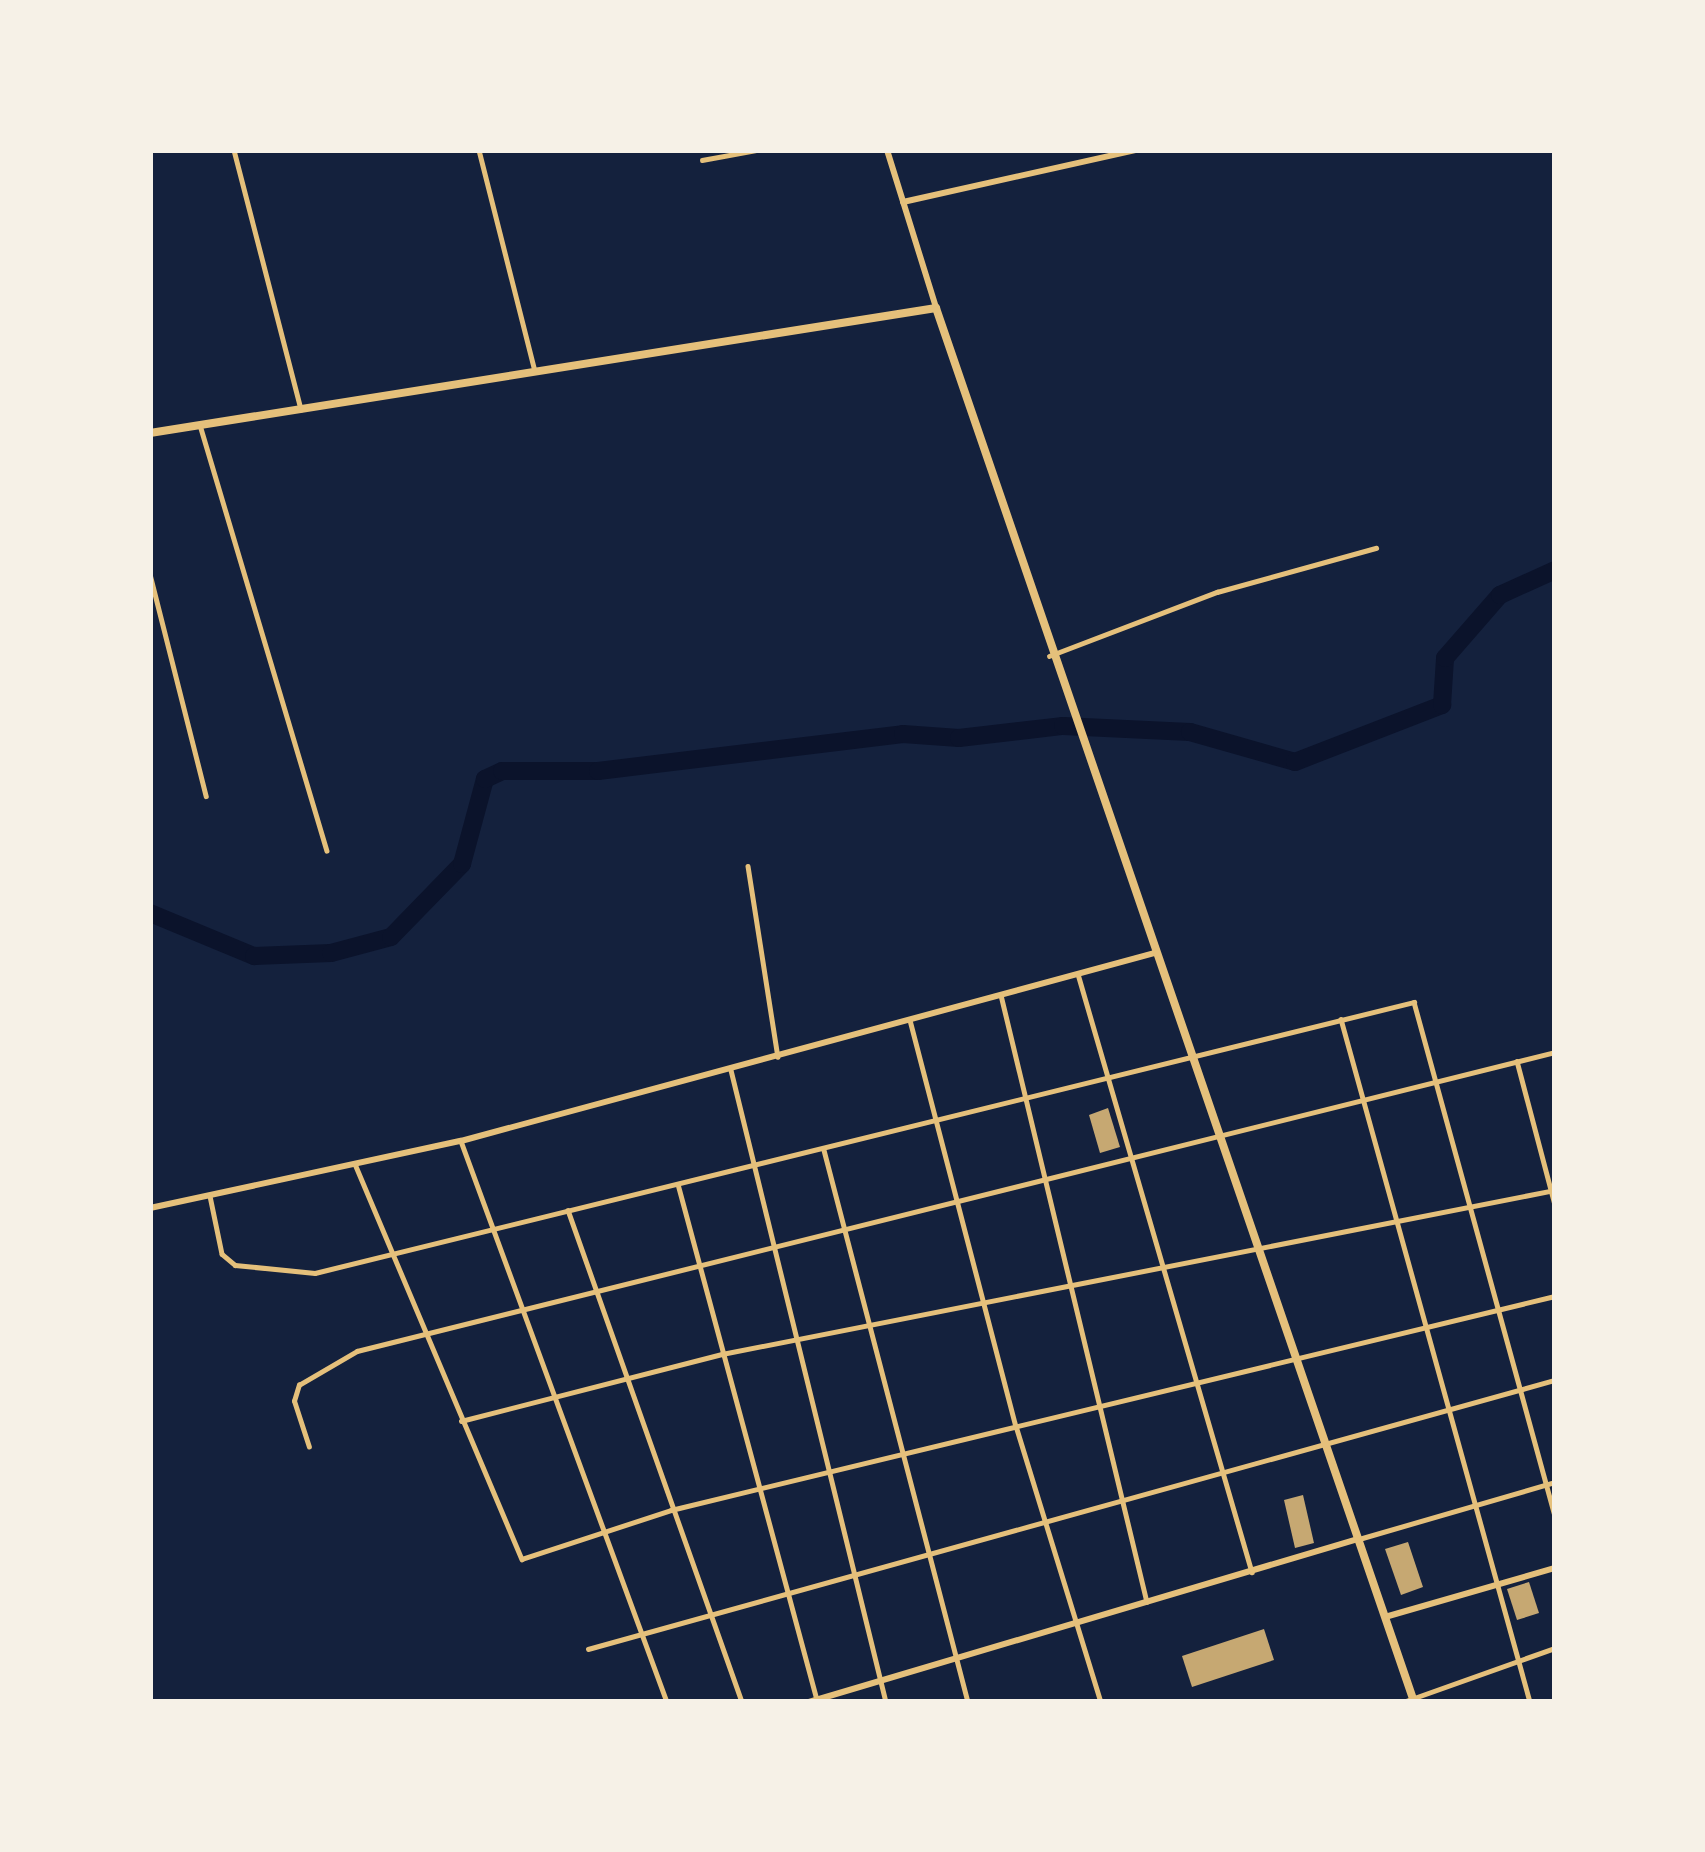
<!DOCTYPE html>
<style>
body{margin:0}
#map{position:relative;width:1705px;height:1852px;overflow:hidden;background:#14213d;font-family:"Roboto Condensed",sans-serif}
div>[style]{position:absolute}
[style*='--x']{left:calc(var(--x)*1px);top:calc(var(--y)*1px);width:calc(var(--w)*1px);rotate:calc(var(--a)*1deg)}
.river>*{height:18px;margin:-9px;padding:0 9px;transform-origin:9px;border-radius:9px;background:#0b132b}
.building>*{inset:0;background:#c6a872}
.minor>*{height:4.5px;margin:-2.25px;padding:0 2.25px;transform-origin:2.25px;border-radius:2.25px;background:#e5c07b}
.tertiary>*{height:6px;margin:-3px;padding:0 3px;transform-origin:3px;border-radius:3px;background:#e5c07b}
.secondary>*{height:6px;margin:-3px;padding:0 3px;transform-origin:3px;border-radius:3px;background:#e5c07b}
.primary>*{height:8px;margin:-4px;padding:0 4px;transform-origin:4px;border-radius:4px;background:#e5c07b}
span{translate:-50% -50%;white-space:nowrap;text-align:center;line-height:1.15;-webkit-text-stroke:12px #f6f1e7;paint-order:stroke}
.frame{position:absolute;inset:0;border:153px solid #f6f1e7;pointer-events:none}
</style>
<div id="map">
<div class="river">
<i style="--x:150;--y:913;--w:113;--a:22.5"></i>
<i style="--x:254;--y:956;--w:77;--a:-2.2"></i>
<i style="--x:331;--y:953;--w:62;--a:-14.9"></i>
<i style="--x:391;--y:937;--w:102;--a:-45.8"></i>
<i style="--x:462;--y:864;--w:88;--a:-74.9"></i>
<i style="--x:485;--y:779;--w:19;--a:-25"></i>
<i style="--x:502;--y:771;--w:96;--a:0"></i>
<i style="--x:598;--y:771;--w:307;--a:-6.9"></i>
<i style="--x:903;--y:734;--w:56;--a:4.1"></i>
<i style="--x:959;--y:738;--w:105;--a:-6.6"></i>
<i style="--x:1063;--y:726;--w:127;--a:2.7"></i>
<i style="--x:1190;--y:732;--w:109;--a:15.9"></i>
<i style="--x:1295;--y:762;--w:158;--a:-21.2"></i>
<i style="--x:1442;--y:705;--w:47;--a:-86.3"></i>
<i style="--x:1445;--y:658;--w:84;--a:-48.9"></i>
<i style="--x:1500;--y:595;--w:60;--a:-24.4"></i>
</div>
<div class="building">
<i style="clip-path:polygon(1108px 1108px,1120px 1147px,1100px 1153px,1089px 1115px)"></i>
<i style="clip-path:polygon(1303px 1495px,1314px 1543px,1295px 1548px,1284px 1500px)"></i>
<i style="clip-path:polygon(1408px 1542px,1423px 1587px,1401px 1595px,1385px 1549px)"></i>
<i style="clip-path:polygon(1529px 1582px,1539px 1613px,1517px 1620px,1507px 1589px)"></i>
<i style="clip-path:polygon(1264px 1629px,1274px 1660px,1192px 1687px,1182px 1656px)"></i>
</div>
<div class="minor">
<i style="--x:234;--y:150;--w:268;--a:75.5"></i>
<i style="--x:479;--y:150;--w:225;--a:75.8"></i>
<i style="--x:702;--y:160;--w:56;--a:-10.3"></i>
<i style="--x:200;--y:425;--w:444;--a:73.4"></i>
<i style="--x:150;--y:574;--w:229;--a:75.8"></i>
<i style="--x:1049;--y:656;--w:180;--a:-20.9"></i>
<i style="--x:1217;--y:592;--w:165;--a:-15.5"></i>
<i style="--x:748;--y:866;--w:193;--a:81.1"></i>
<i style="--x:1078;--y:974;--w:623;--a:73.78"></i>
<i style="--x:1001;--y:995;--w:624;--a:76.48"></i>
<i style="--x:1341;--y:1019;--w:709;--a:74.53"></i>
<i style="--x:910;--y:1020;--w:420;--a:75.4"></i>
<i style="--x:1016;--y:1426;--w:289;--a:72.9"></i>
<i style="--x:1517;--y:1061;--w:149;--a:75.2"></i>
<i style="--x:731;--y:1070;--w:651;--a:76.22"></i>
<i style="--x:461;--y:1141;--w:598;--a:69.84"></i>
<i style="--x:824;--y:1150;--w:570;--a:75.38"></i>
<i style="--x:355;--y:1164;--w:429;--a:67.1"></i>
<i style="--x:522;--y:1559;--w:157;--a:-18.2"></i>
<i style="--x:671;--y:1510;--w:910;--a:-13.61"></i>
<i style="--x:678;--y:1184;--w:534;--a:74.92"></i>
<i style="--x:210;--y:1196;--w:59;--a:78.3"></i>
<i style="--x:222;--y:1254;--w:17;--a:40"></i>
<i style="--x:235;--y:1265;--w:80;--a:5.7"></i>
<i style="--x:315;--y:1273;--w:1132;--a:-13.85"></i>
<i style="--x:1414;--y:1002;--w:533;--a:74.66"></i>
<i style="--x:568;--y:1210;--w:522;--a:70.52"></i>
<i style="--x:461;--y:1421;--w:269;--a:-14.4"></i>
<i style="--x:722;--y:1354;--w:849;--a:-11.14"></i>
<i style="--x:309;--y:1447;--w:48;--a:-108.1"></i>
<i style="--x:294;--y:1401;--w:17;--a:-73"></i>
<i style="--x:299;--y:1385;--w:67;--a:-30.4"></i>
<i style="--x:357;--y:1351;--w:1235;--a:-14.01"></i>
<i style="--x:1359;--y:1539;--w:204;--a:-16.2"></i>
<i style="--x:588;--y:1649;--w:1004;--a:-15.55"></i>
<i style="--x:1403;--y:1702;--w:161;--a:-19.6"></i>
</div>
<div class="tertiary">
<i style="--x:903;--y:202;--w:238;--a:-12.6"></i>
<i style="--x:150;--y:1208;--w:318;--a:-12.2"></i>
<i style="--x:461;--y:1141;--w:719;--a:-15.16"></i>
<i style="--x:1385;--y:1617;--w:177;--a:-16.1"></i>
<i style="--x:809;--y:1702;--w:573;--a:-16.54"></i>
</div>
<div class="secondary">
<i style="--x:887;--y:150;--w:164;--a:72.7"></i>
</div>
<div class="primary">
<i style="--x:150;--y:433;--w:796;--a:-9.04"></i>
<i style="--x:936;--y:308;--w:1474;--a:71.07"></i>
</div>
<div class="frame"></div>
</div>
